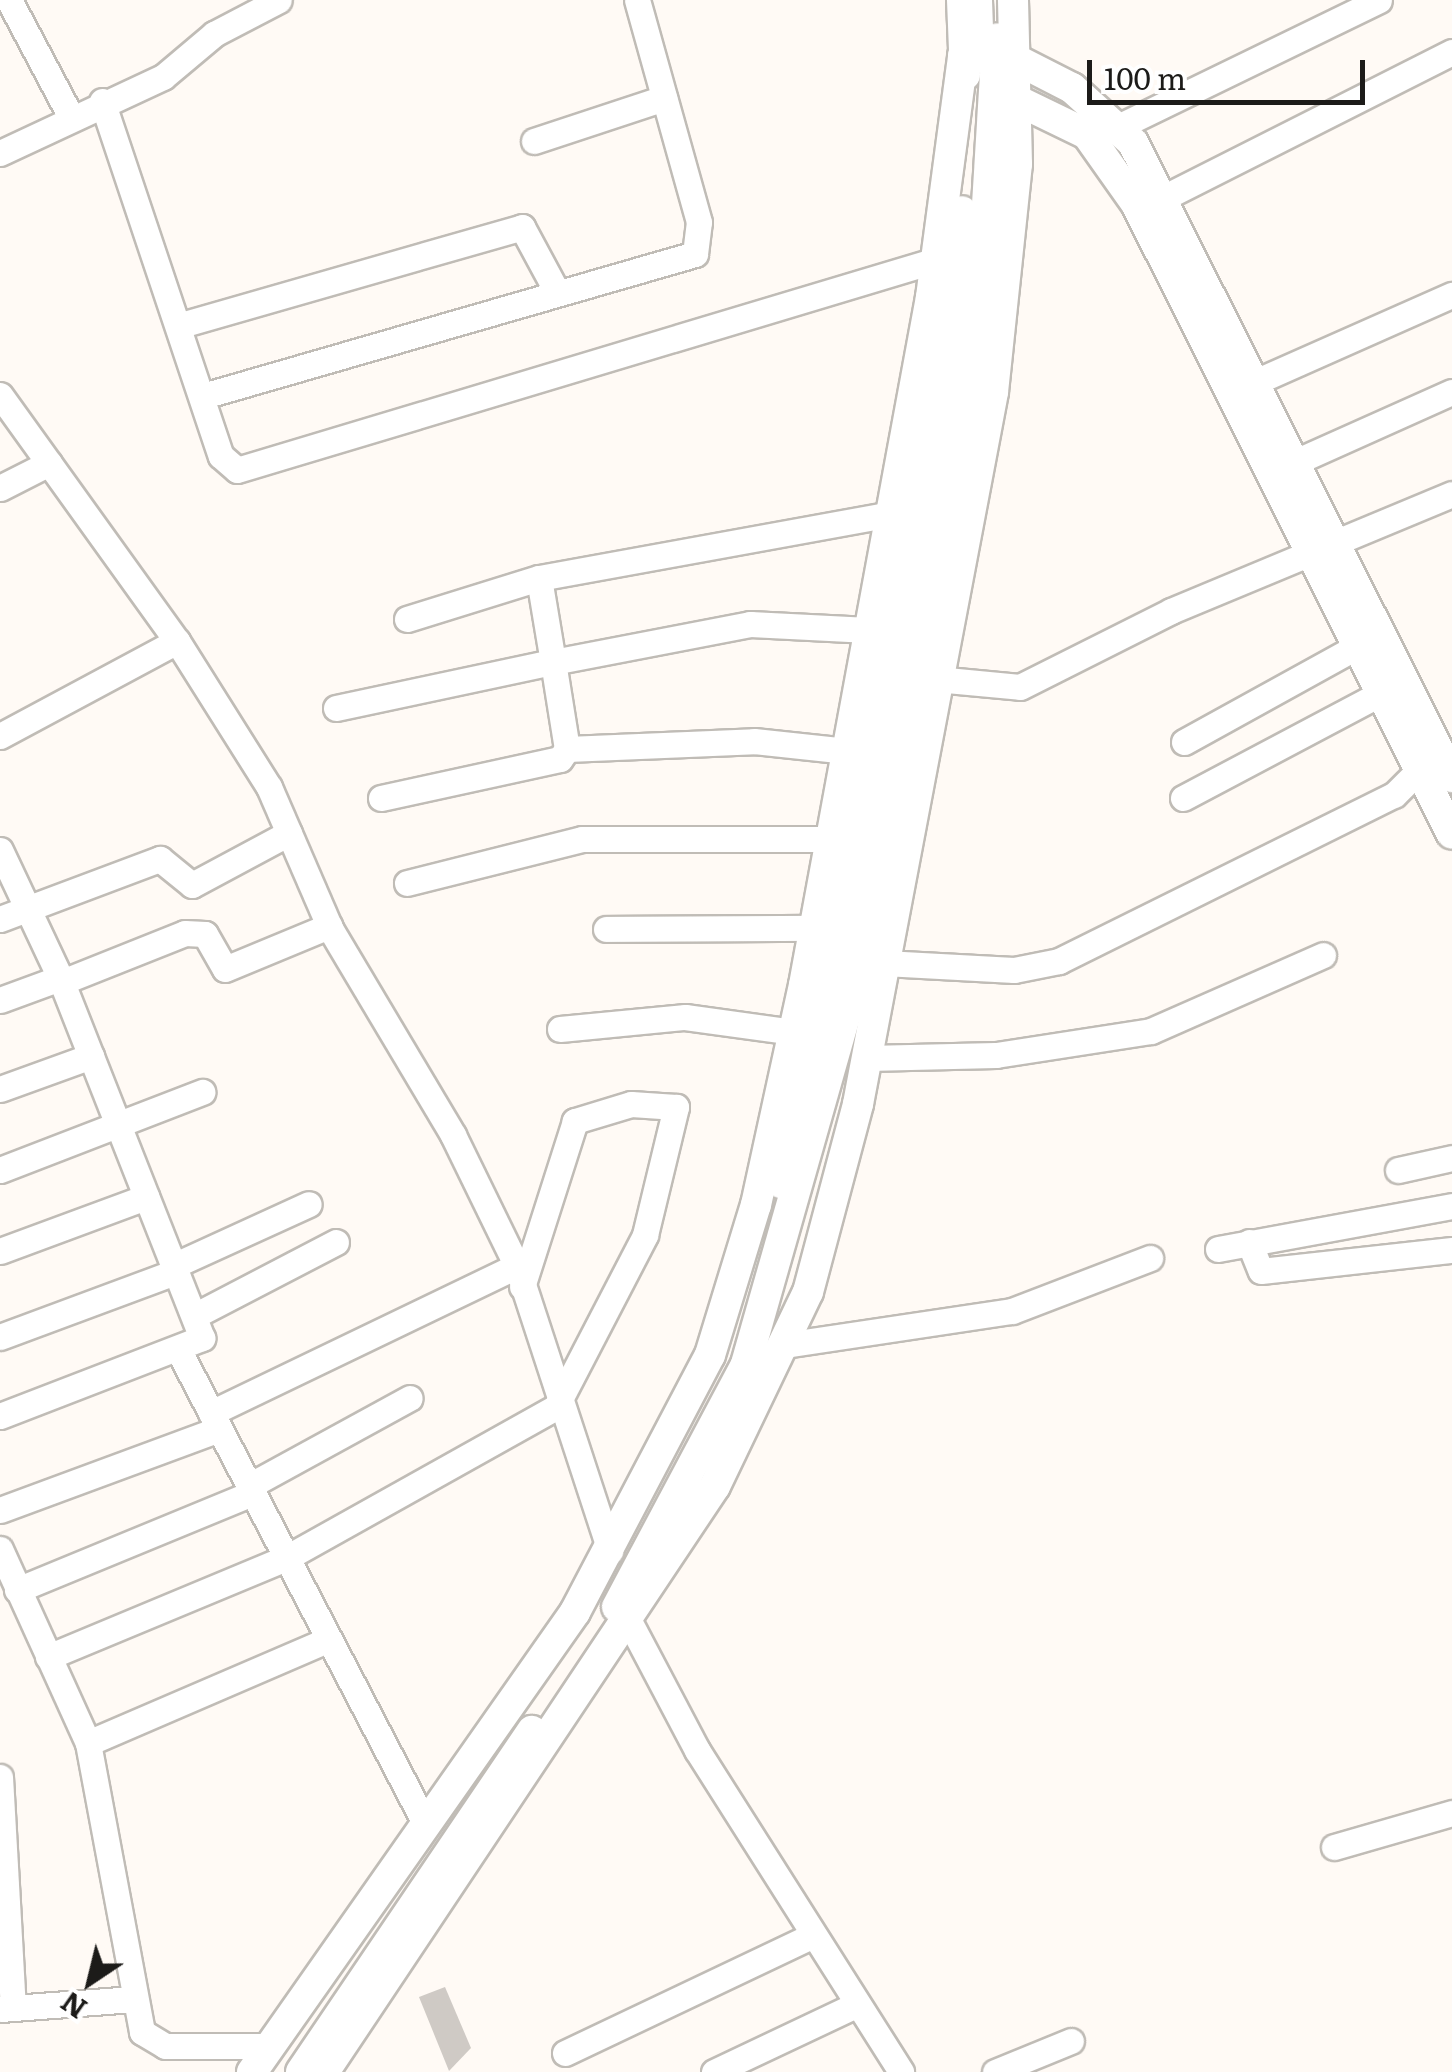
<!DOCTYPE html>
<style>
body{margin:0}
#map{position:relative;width:1452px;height:2072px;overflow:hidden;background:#fffaf5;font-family:Literata,serif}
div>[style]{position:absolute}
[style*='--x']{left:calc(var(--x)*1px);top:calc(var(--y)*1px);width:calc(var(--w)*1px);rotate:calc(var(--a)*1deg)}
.building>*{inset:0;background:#cfcac5}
.roads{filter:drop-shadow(2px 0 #c0bcb6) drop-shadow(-2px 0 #c0bcb6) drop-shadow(0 2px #c0bcb6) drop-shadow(0 -2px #c0bcb6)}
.minor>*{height:25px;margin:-12.5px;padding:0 12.5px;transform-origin:12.5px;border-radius:12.5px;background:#fff}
.major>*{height:30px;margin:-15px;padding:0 15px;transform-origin:15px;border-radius:15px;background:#fff}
span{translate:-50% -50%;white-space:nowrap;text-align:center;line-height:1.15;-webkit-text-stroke:10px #fff;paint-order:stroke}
.north{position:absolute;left:40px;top:1932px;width:100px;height:100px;-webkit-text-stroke:8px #fff;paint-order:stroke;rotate:215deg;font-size:28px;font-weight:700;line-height:40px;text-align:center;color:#1c1b19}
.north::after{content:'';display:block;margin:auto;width:35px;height:45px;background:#1c1b19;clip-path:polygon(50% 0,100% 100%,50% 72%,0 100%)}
.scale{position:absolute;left:1087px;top:60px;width:278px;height:45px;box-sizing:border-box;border:5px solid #1c1b19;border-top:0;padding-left:12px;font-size:30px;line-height:35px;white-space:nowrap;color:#1c1b19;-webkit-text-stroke:8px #fff;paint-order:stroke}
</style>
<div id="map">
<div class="building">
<i style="clip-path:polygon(445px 1987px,471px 2048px,449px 2071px,419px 1997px)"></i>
</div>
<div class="roads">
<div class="minor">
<i style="--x:9;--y:0;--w:132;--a:62.1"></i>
<i style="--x:979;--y:0;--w:57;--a:88"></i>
<i style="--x:102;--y:101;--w:374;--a:71.5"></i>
<i style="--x:221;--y:456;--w:21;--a:41"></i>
<i style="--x:237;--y:470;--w:730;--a:-16.72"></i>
<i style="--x:1118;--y:127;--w:290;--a:-25.9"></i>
<i style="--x:534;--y:141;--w:137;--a:-18.3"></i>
<i style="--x:0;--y:153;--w:180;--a:-25"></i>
<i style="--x:163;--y:77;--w:67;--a:-40.1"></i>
<i style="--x:214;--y:34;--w:73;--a:-27.6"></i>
<i style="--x:1161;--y:199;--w:326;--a:-26.8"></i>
<i style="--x:181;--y:325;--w:355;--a:-16"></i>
<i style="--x:522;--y:227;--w:74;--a:61.7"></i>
<i style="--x:1253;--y:383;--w:218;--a:-23.9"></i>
<i style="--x:0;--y:395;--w:303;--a:54.3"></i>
<i style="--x:177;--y:641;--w:173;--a:57.8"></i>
<i style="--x:269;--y:787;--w:156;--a:66.6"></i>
<i style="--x:331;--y:930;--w:239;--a:59.2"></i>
<i style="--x:453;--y:1135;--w:146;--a:64"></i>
<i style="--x:517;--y:1266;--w:300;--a:71.9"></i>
<i style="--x:203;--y:396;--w:512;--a:-16.1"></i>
<i style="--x:695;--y:254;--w:32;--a:-83"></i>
<i style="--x:699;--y:222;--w:230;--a:-105.6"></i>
<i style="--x:1293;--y:463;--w:174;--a:-24.1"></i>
<i style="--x:0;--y:488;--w:55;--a:-27"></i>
<i style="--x:407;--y:619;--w:138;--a:-17.3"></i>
<i style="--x:936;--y:679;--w:84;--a:5.4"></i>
<i style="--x:1020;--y:687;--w:169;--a:-26.7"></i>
<i style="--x:1171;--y:611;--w:304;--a:-22.6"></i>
<i style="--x:336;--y:708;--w:222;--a:-12"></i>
<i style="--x:553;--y:662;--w:85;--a:-99.5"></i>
<i style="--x:539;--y:578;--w:358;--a:-10.3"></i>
<i style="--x:0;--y:736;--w:201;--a:-28.2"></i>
<i style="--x:1184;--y:742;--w:201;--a:-28.9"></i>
<i style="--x:567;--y:749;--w:88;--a:-99.1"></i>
<i style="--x:553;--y:662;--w:201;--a:-10.9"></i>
<i style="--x:750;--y:624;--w:119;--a:2.9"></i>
<i style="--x:381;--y:798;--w:183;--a:-12.3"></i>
<i style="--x:560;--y:759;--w:12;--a:-55"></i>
<i style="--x:567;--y:749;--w:187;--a:-2.4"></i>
<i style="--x:754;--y:741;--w:94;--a:6.1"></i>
<i style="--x:1183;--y:798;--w:226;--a:-27.9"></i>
<i style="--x:0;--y:850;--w:146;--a:64.8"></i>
<i style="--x:62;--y:982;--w:132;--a:-21.7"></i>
<i style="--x:185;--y:933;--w:20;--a:3"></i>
<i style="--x:205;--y:934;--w:40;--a:60.3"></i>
<i style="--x:225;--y:969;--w:113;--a:-22.5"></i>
<i style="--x:407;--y:883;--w:180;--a:-14.1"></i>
<i style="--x:582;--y:839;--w:249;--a:0"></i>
<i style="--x:0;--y:919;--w:171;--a:-20.6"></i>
<i style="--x:160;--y:859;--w:41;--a:39.1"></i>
<i style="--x:192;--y:885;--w:110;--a:-28.2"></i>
<i style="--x:606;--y:929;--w:208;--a:-0.3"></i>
<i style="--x:884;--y:963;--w:130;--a:3.1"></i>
<i style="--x:1014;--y:970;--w:46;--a:-11.3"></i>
<i style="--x:1059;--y:961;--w:374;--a:-26.4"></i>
<i style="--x:1394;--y:795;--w:38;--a:-45"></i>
<i style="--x:0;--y:1000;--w:61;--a:-20.2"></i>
<i style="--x:560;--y:1029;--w:126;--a:-5.5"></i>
<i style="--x:685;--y:1017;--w:109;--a:7.9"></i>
<i style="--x:867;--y:1058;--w:129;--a:-1.3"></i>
<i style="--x:996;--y:1055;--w:157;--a:-8.8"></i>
<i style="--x:1151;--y:1031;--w:188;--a:-23.8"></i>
<i style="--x:0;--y:1089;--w:97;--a:-19.9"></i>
<i style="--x:0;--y:1170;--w:217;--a:-21.1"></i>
<i style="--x:1398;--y:1170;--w:55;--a:-12.5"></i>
<i style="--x:1249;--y:1242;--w:31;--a:68"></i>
<i style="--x:1261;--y:1271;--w:192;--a:-6.3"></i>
<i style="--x:1218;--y:1249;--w:238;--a:-10.4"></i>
<i style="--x:0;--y:1251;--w:156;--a:-20.3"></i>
<i style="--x:173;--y:1266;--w:149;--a:-24.5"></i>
<i style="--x:194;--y:1316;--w:160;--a:-27.5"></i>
<i style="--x:0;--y:1337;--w:187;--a:-20.4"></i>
<i style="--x:784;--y:1345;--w:231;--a:-8.5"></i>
<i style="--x:1012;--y:1311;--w:148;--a:-21"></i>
<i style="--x:180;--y:1353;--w:532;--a:62.47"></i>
<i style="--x:211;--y:1413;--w:339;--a:-25.7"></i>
<i style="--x:0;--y:1416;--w:217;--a:-21.1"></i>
<i style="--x:202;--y:1338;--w:383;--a:-111.5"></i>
<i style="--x:249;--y:1486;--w:183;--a:-28.7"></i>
<i style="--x:0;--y:1510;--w:233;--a:-20.3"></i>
<i style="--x:0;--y:1549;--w:213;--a:65.6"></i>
<i style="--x:88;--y:1743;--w:294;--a:79.4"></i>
<i style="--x:142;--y:2032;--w:27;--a:31"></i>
<i style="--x:165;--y:2046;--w:105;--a:0"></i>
<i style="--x:17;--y:1590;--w:254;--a:-22.4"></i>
<i style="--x:630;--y:1623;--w:144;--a:62.2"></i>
<i style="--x:697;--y:1750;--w:381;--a:57.6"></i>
<i style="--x:48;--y:1657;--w:258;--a:-22.6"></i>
<i style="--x:286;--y:1558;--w:309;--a:-29.2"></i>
<i style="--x:556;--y:1407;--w:194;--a:-62.6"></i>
<i style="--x:645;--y:1235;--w:132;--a:-76.4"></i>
<i style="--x:676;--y:1107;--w:45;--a:-176.2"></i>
<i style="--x:631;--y:1104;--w:59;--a:163.1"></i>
<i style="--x:575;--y:1121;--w:174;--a:107.7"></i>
<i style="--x:88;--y:1743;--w:262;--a:-23.3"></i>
<i style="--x:0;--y:1777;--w:231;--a:86.8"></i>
<i style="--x:1334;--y:1847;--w:123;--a:-16.1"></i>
<i style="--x:0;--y:2009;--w:133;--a:-4.3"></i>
<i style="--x:565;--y:2053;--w:275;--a:-25.4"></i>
<i style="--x:714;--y:2072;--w:157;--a:-25.3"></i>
<i style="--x:995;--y:2072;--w:82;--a:-22.2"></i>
</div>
<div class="major">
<i style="--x:962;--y:0;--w:75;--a:87.7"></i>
<i style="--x:1002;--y:93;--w:94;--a:25.8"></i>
<i style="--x:1087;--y:134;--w:87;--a:54.8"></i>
<i style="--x:1137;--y:205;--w:703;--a:63.4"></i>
<i style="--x:781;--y:1183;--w:202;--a:-76"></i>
<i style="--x:830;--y:987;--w:699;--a:-79.78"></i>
<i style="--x:954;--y:299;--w:88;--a:-84.8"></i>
<i style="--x:617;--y:1607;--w:275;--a:-62"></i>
<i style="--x:746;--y:1364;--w:390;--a:-74.1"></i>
<i style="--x:853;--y:989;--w:698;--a:-79.43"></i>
<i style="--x:981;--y:303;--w:265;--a:-86.5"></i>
<i style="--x:252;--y:2072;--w:562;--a:-54.92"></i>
<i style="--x:575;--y:1612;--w:290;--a:-62.3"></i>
<i style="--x:710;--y:1355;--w:157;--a:-73"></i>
<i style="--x:756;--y:1205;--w:225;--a:-77.7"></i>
<i style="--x:804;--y:985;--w:700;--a:-79.54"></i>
<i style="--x:931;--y:297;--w:243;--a:-82.4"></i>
<i style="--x:963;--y:56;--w:56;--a:5.1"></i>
<i style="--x:1019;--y:61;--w:59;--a:27"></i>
<i style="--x:1072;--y:88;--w:82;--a:42"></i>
<i style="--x:1133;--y:143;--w:710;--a:63.29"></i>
<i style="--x:301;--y:2072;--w:412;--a:-55.9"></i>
<i style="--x:324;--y:2072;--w:704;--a:-56.29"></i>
<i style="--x:715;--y:1486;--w:215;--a:-64.4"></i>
<i style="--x:808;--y:1292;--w:195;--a:-75.1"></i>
<i style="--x:858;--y:1104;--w:725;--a:-79.26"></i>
<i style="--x:993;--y:392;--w:229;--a:-84"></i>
<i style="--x:1017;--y:164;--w:164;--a:-91.4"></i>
</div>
</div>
<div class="north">N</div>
<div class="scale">100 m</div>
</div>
